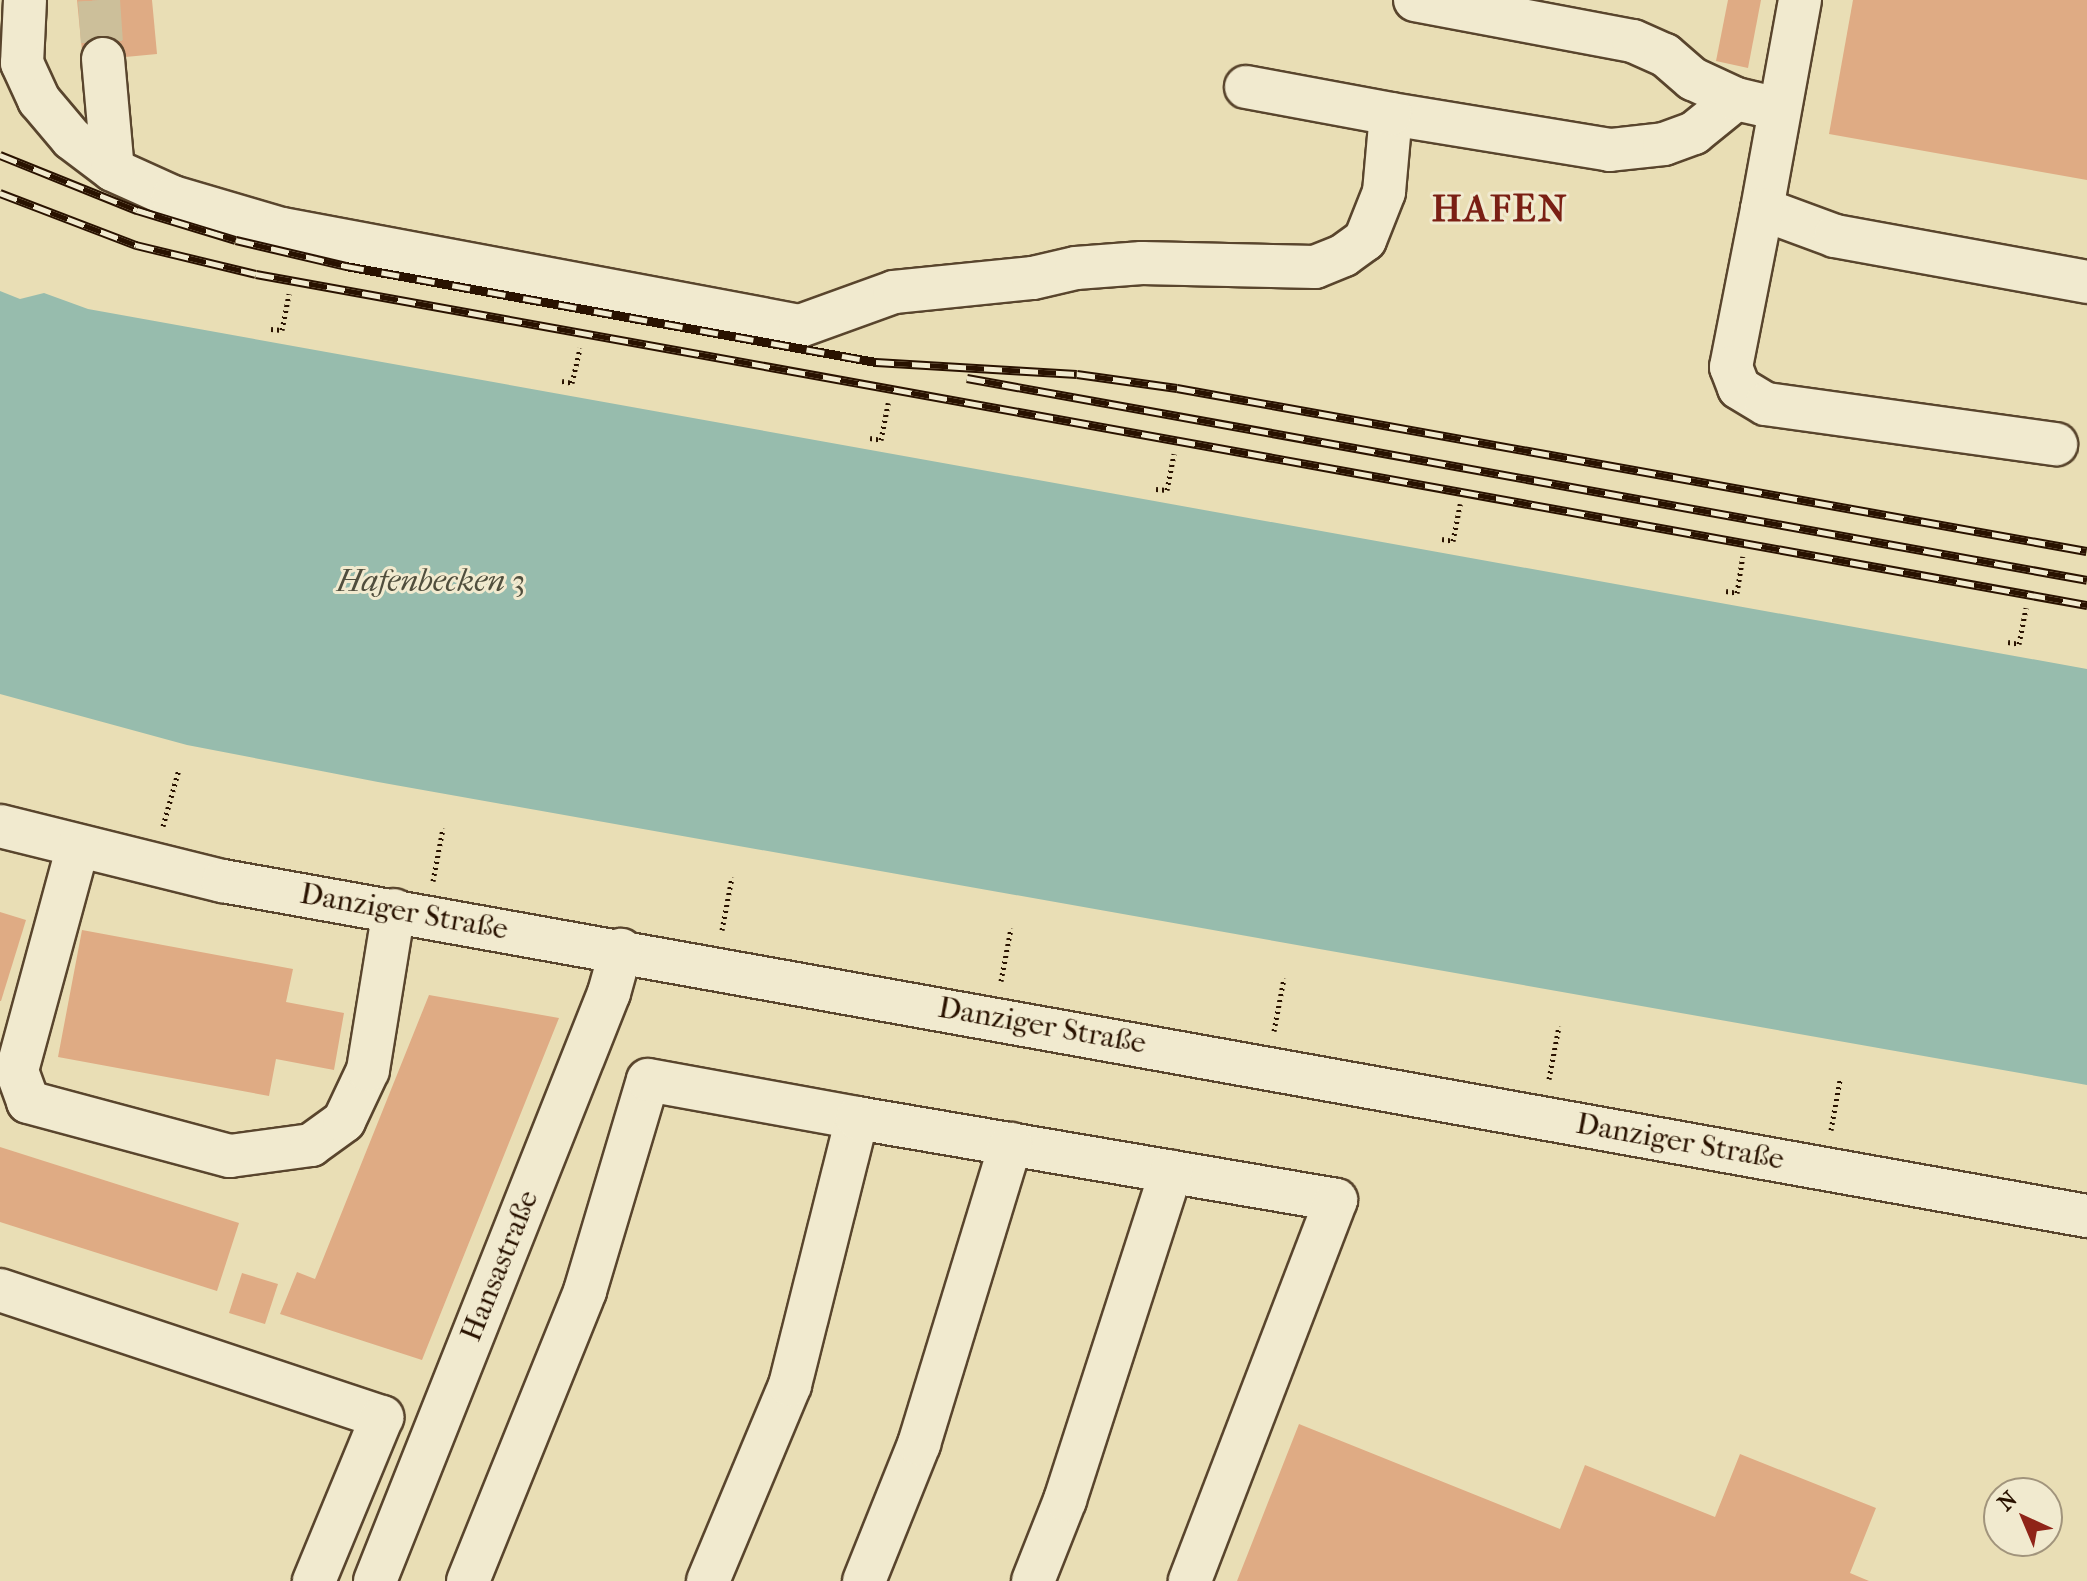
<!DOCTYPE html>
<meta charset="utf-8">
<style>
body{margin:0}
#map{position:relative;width:2087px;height:1581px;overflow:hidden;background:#e9deb5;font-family:"IM FELL French Canon",serif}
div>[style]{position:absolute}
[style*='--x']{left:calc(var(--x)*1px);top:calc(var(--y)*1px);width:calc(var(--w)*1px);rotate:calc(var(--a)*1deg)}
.water>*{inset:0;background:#97bcad}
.building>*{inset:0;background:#dfab84}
.minor-tunnel>*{height:42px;margin-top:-21px;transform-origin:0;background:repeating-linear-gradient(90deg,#ccbf9a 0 42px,transparent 0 63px)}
.path>*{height:5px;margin-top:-2.5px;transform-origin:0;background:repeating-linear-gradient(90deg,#291200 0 2px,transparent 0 6px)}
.roads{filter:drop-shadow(2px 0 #59452d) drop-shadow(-2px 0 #59452d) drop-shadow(0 2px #59452d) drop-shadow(0 -2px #59452d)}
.minor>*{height:42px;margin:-21px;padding:0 21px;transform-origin:21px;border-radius:21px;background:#f1eacf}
.rail>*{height:9px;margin-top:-4.5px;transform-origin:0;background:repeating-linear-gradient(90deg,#f1eacf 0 18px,#291200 0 36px);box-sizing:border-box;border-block:2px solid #291200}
span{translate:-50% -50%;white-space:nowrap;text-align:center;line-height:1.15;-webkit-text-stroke:6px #f1eacf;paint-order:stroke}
.street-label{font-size:30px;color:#291200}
.water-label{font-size:32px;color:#504e3d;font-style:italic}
.district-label{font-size:38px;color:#7a1f14;font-weight:700;letter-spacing:2px}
.north{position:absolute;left:1983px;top:1477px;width:80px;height:80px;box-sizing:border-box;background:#f1eacf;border:2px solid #a1947c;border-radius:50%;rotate:316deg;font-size:22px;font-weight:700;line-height:32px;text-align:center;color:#291200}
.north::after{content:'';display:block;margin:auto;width:28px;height:36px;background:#8f2418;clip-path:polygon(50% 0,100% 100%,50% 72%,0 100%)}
</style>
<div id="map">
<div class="water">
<i style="clip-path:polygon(0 291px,20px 299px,44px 293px,88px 309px,2087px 669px,2087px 1085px,378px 782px,187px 745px,0 694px)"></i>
</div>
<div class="building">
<i style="clip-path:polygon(77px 0,152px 0,157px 54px,83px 61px)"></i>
<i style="clip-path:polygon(1728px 0,1761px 0,1748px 68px,1716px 61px)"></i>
<i style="clip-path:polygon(1853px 0,2087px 0,2087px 180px,1829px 134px)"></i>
<i style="clip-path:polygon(0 912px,26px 920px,1px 1001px,0 1001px)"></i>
<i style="clip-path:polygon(82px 930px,293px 969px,286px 1002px,344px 1013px,334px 1070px,276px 1059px,269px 1096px,58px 1057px)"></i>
<i style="clip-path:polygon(429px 995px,559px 1018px,422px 1360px,280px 1314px,297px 1272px,315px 1279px)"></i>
<i style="clip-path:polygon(0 1147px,239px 1223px,217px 1291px,0 1222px)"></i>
<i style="clip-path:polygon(242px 1273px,278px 1284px,265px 1324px,229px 1313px)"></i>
<i style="clip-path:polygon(1299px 1424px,1560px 1529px,1585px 1465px,1715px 1517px,1740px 1454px,1876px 1508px,1850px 1573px,1869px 1581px,1237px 1581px)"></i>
</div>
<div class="minor-tunnel">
<i style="--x:99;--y:0;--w:59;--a:86.1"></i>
</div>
<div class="path">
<i style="--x:271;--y:329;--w:11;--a:5"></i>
<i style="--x:282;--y:330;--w:37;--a:-79"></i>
<i style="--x:562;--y:381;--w:10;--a:11"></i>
<i style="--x:572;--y:383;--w:36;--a:-77"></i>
<i style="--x:870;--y:438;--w:11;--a:10"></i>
<i style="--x:881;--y:440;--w:38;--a:-79"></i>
<i style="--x:1156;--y:489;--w:11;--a:5"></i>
<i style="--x:1167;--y:490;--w:37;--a:-79"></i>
<i style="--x:1442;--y:539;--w:11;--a:10"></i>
<i style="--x:1453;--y:541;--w:38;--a:-79"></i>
<i style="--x:1726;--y:591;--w:11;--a:10"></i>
<i style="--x:1737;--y:593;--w:37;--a:-81"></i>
<i style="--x:2008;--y:642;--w:11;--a:10"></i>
<i style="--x:2019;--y:644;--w:37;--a:-79"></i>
<i style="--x:163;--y:826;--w:59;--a:-74.3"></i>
<i style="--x:433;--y:881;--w:54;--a:-79.3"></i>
<i style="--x:722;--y:930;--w:54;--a:-79.3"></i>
<i style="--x:1001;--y:981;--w:54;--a:-79.3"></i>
<i style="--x:1274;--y:1031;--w:54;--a:-79.3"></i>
<i style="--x:1549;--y:1079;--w:54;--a:-79.3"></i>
<i style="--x:1831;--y:1130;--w:51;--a:-79.8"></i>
</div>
<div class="roads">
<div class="minor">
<i style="--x:25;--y:0;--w:63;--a:92.7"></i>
<i style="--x:22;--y:63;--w:41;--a:65.3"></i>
<i style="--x:39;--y:100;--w:51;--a:49.8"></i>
<i style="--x:72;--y:139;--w:51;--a:37.1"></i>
<i style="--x:113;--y:170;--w:66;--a:24.2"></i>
<i style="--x:173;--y:197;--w:114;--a:16.4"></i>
<i style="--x:282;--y:229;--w:527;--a:10.61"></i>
<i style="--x:800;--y:326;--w:100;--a:-19.9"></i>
<i style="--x:894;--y:292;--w:140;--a:-5.8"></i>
<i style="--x:1033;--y:278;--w:44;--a:-13.1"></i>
<i style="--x:1076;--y:268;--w:66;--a:-4.3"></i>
<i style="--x:1142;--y:263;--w:173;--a:1.3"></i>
<i style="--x:1315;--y:267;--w:31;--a:-22"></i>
<i style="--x:1344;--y:255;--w:26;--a:-36"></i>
<i style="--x:1365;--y:240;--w:52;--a:-68.4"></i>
<i style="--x:1384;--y:192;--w:78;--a:-84.9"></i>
<i style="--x:1391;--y:114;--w:222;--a:9.3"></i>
<i style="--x:1610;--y:150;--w:54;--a:-6.3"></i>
<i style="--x:1664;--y:144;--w:32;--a:-20"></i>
<i style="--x:1694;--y:133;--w:54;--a:-39"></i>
<i style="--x:1415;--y:0;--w:222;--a:10.7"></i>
<i style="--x:1633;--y:41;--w:35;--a:24"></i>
<i style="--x:1665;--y:55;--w:37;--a:41"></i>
<i style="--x:1693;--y:79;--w:47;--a:24.9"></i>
<i style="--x:1736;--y:99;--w:26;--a:13"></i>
<i style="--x:1800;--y:0;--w:212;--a:100.3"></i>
<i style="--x:1762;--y:209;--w:78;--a:20.3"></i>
<i style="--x:1835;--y:236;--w:256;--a:10.3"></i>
<i style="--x:103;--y:59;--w:111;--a:84.9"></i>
<i style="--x:1246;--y:87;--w:147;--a:10.5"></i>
<i style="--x:1762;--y:209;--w:161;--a:101.1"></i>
<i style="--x:1731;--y:367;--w:22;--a:69"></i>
<i style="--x:1739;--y:388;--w:31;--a:31"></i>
<i style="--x:1766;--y:404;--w:293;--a:7.9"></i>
<i style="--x:0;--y:826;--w:230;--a:13.9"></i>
<i style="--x:223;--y:881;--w:1894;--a:10.19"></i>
<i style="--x:78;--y:846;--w:233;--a:105.2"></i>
<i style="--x:17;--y:1071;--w:33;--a:70"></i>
<i style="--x:28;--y:1102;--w:209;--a:15"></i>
<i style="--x:230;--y:1156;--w:82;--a:-7.7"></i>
<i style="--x:311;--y:1145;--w:41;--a:-36"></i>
<i style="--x:344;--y:1121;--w:56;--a:-64.8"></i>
<i style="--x:368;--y:1070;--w:162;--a:-80.8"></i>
<i style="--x:0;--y:1290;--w:403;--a:18.4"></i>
<i style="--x:382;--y:1417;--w:178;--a:112.5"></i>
<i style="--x:375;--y:1581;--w:633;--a:-68.3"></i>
<i style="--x:609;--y:993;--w:45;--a:-74.4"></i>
<i style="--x:468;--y:1581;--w:313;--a:-68"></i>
<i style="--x:585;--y:1291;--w:220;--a:-73.4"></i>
<i style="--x:648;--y:1080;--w:212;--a:10.3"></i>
<i style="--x:708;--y:1581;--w:212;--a:-67.3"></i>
<i style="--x:790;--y:1385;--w:275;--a:-75.9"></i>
<i style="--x:857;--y:1118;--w:486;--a:9.7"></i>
<i style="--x:1336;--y:1200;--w:408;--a:111"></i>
<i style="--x:864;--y:1581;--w:148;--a:-68.1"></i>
<i style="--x:919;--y:1444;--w:314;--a:-73"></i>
<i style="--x:1033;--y:1581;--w:87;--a:-68.4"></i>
<i style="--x:1065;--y:1500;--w:345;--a:-72.1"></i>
</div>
</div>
<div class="rail">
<i style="--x:0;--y:155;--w:148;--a:21.9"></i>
<i style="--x:137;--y:210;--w:103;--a:16.9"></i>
<i style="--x:236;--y:240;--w:113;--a:13.3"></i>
<i style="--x:346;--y:266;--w:539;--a:10.27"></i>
<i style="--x:876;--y:362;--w:201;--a:3.4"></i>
<i style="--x:1077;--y:374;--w:101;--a:8"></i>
<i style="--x:1177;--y:388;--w:924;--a:10.16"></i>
<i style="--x:0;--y:193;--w:146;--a:20.9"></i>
<i style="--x:136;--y:245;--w:123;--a:13.6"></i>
<i style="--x:256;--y:274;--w:1861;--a:10.25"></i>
<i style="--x:967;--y:378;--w:1138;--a:10.22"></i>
</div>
<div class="street-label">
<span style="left:404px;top:912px;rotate:10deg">Danziger Straße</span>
<span style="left:1042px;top:1026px;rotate:10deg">Danziger Straße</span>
<span style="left:1680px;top:1142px;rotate:10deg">Danziger Straße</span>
<span style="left:500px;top:1266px;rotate:-68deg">Hansastraße</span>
</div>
<div class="water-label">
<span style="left:431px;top:581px">Hafenbecken 3</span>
</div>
<div class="district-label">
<span style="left:1500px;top:209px">HAFEN</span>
</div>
<div class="north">N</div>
</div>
